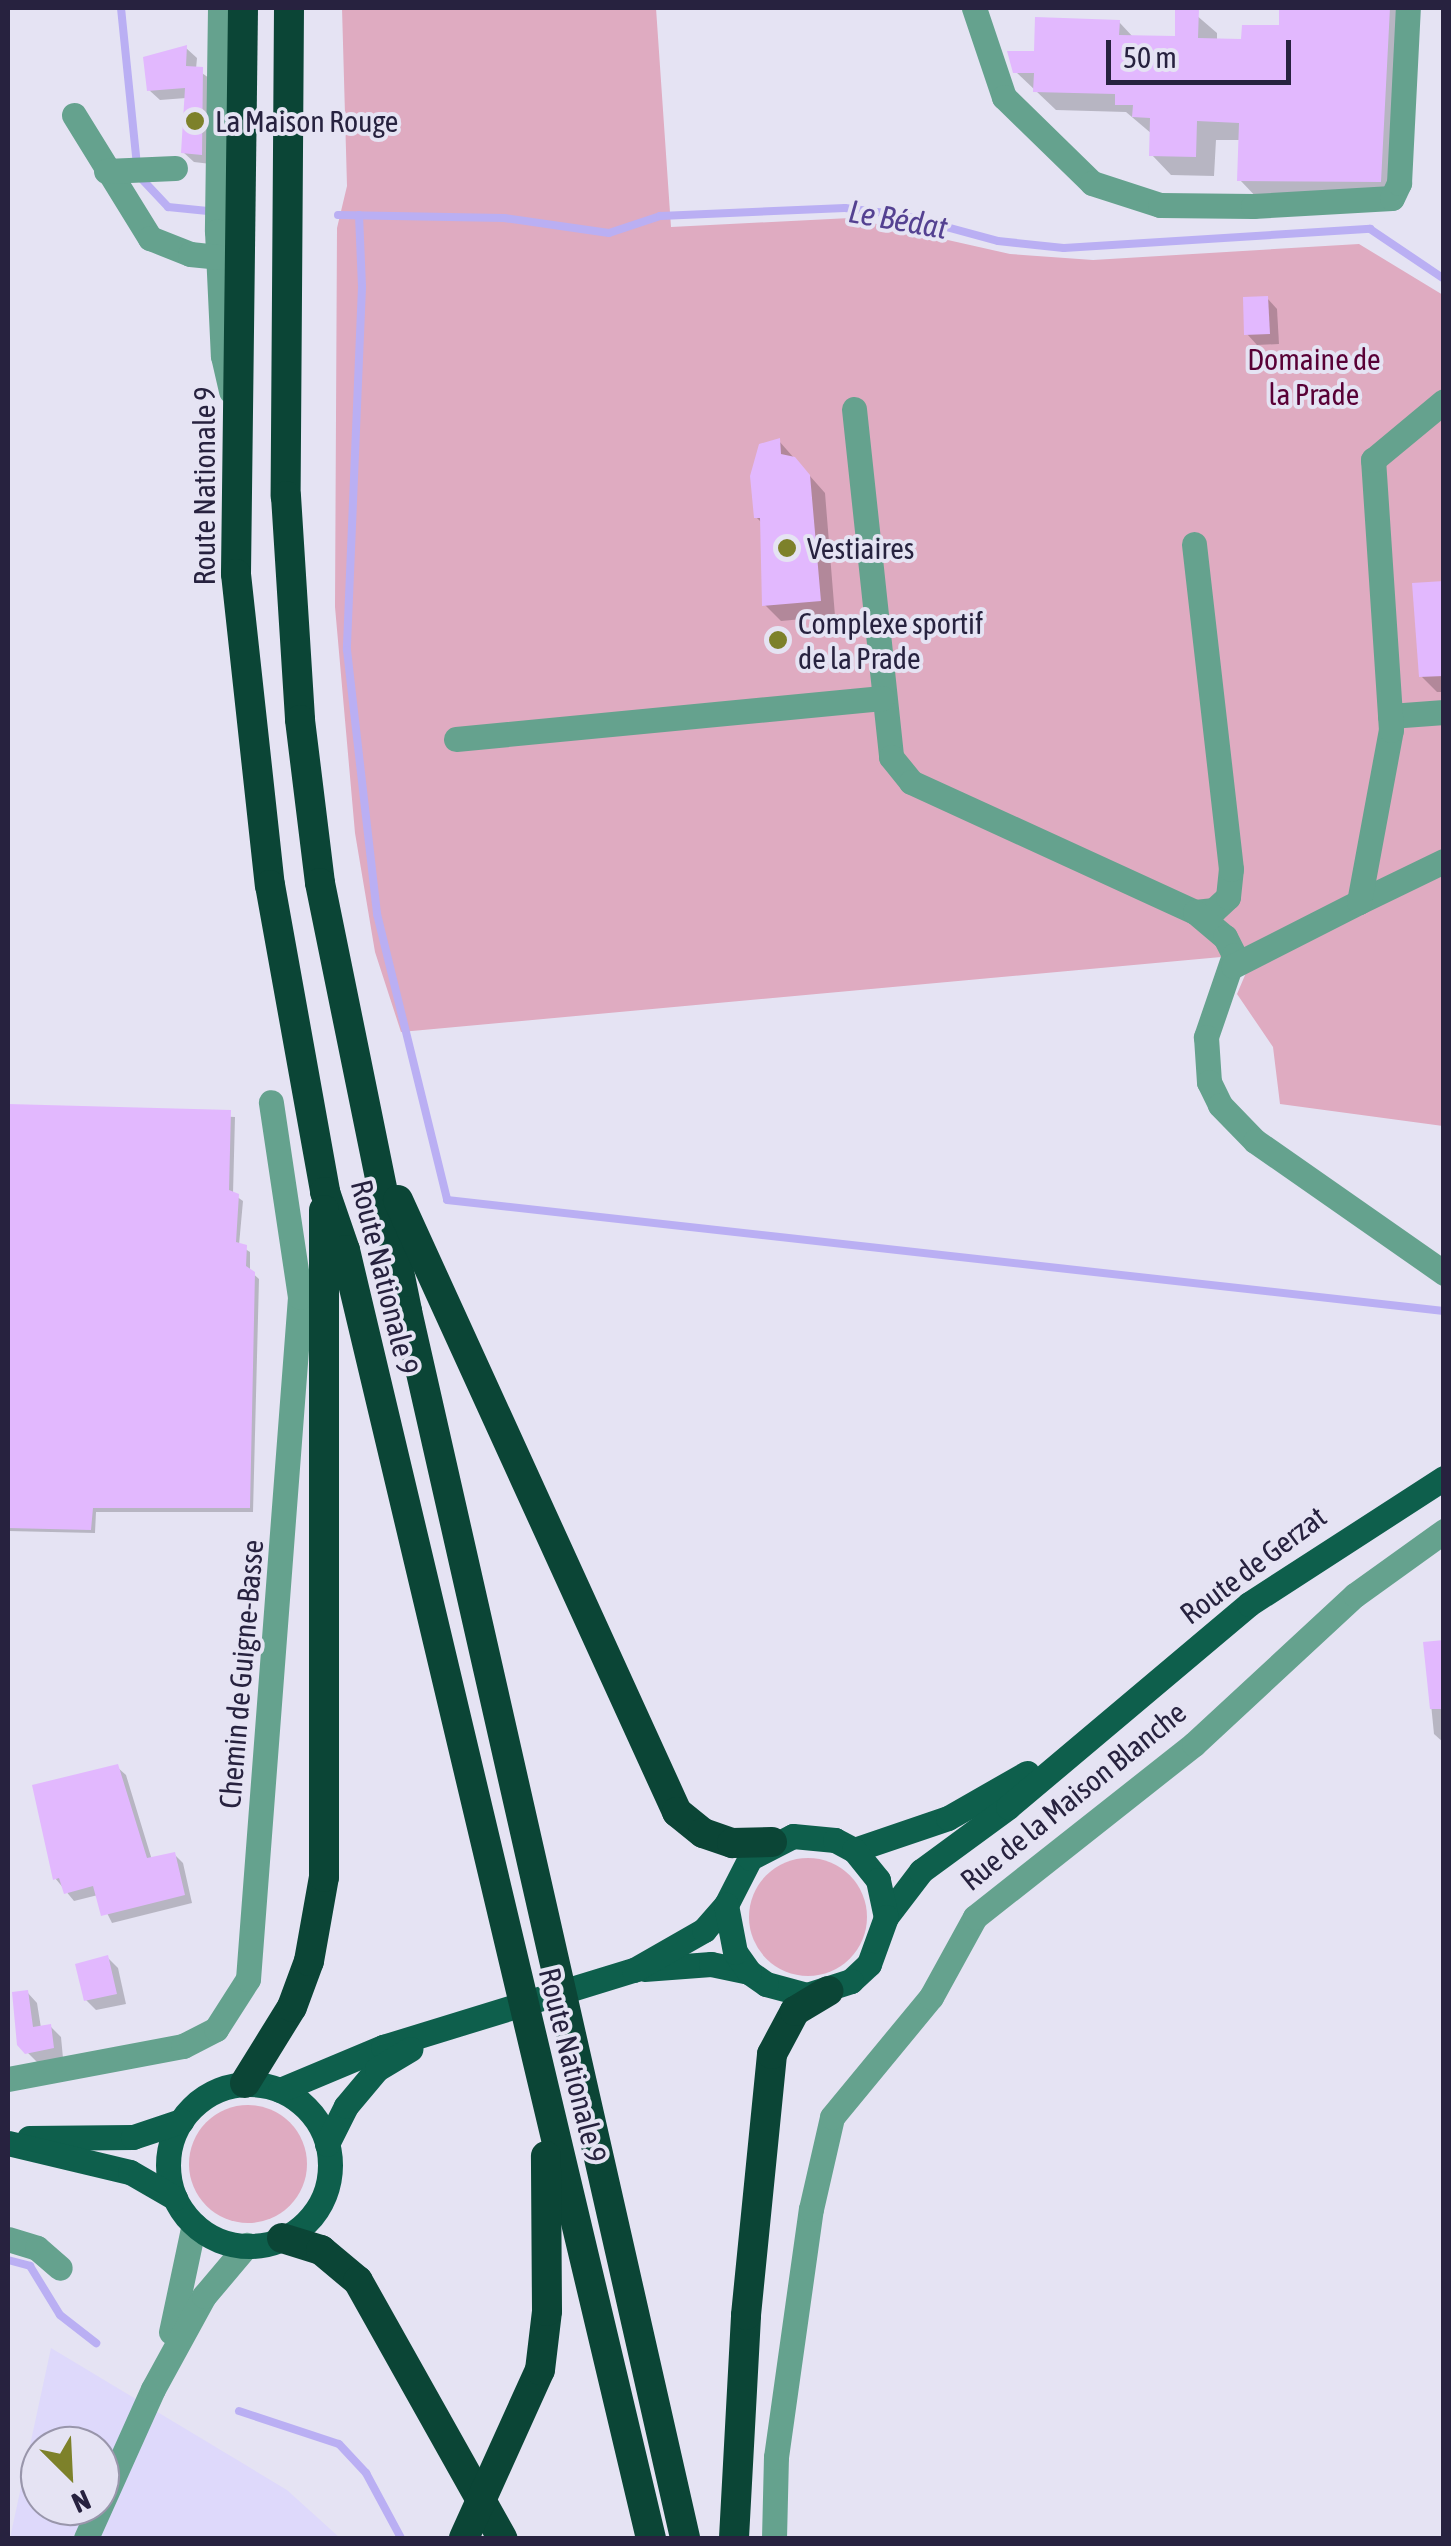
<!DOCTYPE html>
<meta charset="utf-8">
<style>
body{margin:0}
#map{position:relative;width:1451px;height:2546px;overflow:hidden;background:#e5e3f3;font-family:"Asap Condensed",sans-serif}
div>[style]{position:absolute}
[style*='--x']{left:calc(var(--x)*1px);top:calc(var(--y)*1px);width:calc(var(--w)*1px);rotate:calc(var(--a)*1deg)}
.built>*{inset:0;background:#ded9fb}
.green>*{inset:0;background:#dfabc1}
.round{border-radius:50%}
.shadow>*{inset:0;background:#0003}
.stream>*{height:8px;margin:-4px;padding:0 4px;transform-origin:4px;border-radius:4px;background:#baaff3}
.building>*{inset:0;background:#e2b8fe}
.minor>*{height:25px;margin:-12.5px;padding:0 12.5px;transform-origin:12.5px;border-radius:12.5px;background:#65a28e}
.major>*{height:25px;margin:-12.5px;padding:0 12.5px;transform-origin:12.5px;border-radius:12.5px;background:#0e5f4c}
.major>.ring{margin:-12.5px;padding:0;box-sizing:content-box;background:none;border:25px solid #0e5f4c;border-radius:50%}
.highway>*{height:30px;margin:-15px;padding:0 15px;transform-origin:15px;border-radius:15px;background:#0b4536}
.dots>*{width:28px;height:28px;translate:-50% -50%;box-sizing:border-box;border:5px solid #e5e3f3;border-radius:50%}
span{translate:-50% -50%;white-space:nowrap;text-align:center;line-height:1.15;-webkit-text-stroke:8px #e5e3f3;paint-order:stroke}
.poi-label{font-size:30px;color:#27223f}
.left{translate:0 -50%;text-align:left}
.park-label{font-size:30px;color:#590036}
.street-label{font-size:30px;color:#27223f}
.water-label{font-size:32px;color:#544191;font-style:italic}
.frame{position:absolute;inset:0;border:10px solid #27223f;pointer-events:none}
.north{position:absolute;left:20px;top:2426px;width:100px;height:100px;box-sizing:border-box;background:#e5e3f3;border:2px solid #9996ab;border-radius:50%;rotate:156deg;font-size:28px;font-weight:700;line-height:40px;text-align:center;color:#27223f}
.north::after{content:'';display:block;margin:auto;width:35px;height:45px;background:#7d812a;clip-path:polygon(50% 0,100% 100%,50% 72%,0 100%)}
.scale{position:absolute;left:1106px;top:40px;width:185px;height:45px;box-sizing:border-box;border:5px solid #27223f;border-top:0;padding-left:12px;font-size:30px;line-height:35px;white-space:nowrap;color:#27223f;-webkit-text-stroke:8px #e5e3f3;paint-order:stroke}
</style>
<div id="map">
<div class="built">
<i style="clip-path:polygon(evenodd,51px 2348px,287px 2490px,340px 2538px,10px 2538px,51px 2348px,40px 2446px,100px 2446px,100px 2506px,40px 2506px,40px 2446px)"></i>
</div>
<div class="green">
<i style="clip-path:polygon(342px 8px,656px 8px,671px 227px,850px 218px,1010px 254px,1093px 260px,1359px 244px,1443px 295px,1443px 1126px,1280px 1104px,1273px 1047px,1237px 994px,1254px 954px,401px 1032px,375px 952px,355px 833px,335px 607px,337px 228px,347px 186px)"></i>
<i class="round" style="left:749px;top:1858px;width:118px;height:118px"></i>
<i class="round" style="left:189px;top:2105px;width:118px;height:118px"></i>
</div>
<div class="shadow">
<i style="clip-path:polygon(1188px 8px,1217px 33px,1217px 41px,1243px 42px,1281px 28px,1281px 8px,1409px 8px,1400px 201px,1259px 200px,1240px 180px,1241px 140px,1216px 140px,1214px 176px,1171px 175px,1152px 155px,1152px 134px,1126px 112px,1056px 110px,1015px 71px,1037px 54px,1119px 22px,1134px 38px,1177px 39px,1178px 13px)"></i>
<i style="clip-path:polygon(186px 48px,197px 58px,196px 69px,212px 80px,211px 164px,194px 162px,183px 152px,186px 98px,160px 100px,149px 90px)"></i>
<i style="clip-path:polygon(1267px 298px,1277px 309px,1279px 344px,1257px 345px,1247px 334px)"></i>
<i style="clip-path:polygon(779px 441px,825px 493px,835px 616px,781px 621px,765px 605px,763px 524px,756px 517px)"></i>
<i style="clip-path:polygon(1444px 583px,1444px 692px,1437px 692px,1421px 676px)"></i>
<i style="clip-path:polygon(8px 1107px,235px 1117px,233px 1194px,243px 1201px,239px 1245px,250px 1252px,250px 1271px,259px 1279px,253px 1512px,96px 1512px,95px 1533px,8px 1531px)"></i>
<i style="clip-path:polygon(1444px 1642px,1444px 1743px,1434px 1734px,1425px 1644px)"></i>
<i style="clip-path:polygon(117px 1767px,126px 1775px,152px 1860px,174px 1854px,183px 1863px,192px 1903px,112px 1923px,98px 1895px,74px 1901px,55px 1878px)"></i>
<i style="clip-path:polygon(108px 1958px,118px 1968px,126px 2004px,96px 2010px,86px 2000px)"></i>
<i style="clip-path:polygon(27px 1992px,37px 2003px,41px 2028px,51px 2027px,61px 2037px,63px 2058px,38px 2063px,19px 2044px)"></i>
</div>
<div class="stream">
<i style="--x:121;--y:8;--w:168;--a:84.2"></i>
<i style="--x:138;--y:175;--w:44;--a:46.8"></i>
<i style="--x:168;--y:207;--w:40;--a:5.7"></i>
<i style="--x:338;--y:215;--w:166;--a:1"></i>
<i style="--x:504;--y:218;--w:106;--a:8.1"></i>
<i style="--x:609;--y:233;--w:54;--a:-18.4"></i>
<i style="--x:660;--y:216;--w:185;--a:-2.5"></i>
<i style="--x:845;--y:208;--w:57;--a:7"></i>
<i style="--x:902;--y:215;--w:99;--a:15.2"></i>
<i style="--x:998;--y:241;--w:66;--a:6.1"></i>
<i style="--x:1064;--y:248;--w:307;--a:-3.6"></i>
<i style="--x:1370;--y:229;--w:89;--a:34"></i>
<i style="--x:359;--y:215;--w:72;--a:87.6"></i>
<i style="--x:362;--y:287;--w:363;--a:92.4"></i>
<i style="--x:347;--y:650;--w:266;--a:83.5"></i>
<i style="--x:377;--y:914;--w:294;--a:76.2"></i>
<i style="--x:447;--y:1200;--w:1003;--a:6.35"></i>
<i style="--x:8;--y:2260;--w:23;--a:15"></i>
<i style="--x:30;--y:2266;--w:57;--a:58.5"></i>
<i style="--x:60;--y:2315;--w:46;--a:37.9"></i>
<i style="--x:239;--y:2411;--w:105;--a:18.3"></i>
<i style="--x:339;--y:2444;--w:40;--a:47"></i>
<i style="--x:366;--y:2473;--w:74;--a:61.7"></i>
</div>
<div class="building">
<i style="clip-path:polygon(1175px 8px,1199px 8px,1198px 38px,1241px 39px,1242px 25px,1279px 25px,1279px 8px,1390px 8px,1381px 182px,1237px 181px,1239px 123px,1197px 121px,1196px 157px,1149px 156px,1150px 118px,1132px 117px,1133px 105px,1115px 105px,1115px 94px,1033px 92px,1034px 73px,1013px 73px,1007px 51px,1034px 51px,1035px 17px,1120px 20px,1119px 35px,1175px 36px)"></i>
<i style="clip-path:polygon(187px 45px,186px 66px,203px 67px,202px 155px,181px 153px,185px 88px,147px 91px,143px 57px)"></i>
<i style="clip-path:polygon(1268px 296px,1270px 334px,1244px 335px,1243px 297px)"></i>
<i style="clip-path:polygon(780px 438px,781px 454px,795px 457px,810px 475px,821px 601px,762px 606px,760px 518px,754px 518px,750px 476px,759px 444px)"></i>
<i style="clip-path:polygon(1444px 581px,1444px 676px,1419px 677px,1412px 583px)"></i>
<i style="clip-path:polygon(8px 1104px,231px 1110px,229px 1190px,239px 1194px,236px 1242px,247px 1245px,246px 1266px,255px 1272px,250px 1508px,93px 1508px,91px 1530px,8px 1528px)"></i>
<i style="clip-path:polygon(1444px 1640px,1444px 1709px,1430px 1709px,1423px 1642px)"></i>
<i style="clip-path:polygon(118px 1764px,147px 1858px,175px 1852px,185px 1895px,101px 1916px,93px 1886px,64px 1894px,59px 1878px,53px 1880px,32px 1785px)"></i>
<i style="clip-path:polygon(108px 1955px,117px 1994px,84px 2001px,75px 1964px)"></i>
<i style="clip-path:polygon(28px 1990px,33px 2027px,51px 2024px,54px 2048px,25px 2054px,17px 2045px,12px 1992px)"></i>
</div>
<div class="minor">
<i style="--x:220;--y:8;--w:223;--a:90.8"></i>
<i style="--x:217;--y:231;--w:125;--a:87.3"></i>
<i style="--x:223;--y:356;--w:36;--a:77"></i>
<i style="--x:974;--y:8;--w:94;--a:71.4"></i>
<i style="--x:1004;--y:97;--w:123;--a:44.3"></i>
<i style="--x:1092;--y:183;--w:71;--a:17.9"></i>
<i style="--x:1160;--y:205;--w:93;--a:0.6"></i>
<i style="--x:1253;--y:206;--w:139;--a:-3.3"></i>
<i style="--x:1392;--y:198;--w:17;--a:-65"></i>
<i style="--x:1399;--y:183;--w:175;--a:-87.1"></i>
<i style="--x:74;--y:115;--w:145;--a:58.3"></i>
<i style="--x:150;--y:238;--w:43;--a:21.8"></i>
<i style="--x:190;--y:254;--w:28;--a:6"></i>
<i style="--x:106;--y:171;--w:69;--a:-2.5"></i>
<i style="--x:854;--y:409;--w:350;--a:83.9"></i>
<i style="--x:891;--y:757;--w:32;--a:51"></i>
<i style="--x:911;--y:782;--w:312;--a:24.6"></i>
<i style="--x:1195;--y:912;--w:19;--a:-6"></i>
<i style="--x:1214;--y:910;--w:19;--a:-43"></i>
<i style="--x:1228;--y:897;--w:28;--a:-84"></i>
<i style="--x:1231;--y:869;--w:327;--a:-96.5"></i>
<i style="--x:1390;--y:716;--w:54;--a:-4.2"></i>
<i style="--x:456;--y:739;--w:428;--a:-5.5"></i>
<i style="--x:1359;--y:902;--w:94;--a:-25.8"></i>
<i style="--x:1195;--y:912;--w:39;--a:40"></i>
<i style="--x:1225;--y:937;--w:20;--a:63"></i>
<i style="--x:1234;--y:955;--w:87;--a:108.9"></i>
<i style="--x:1206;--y:1037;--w:45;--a:86.2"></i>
<i style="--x:1209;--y:1082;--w:25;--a:64"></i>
<i style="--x:1220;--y:1105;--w:50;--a:45.8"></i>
<i style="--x:1255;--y:1141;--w:231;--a:34.9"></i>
<i style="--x:1233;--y:966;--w:141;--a:-26.9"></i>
<i style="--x:1359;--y:902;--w:175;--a:-79.5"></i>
<i style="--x:1391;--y:730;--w:271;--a:-93.8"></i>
<i style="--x:1373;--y:460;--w:92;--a:-39.7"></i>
<i style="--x:8;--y:2079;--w:178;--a:-10.7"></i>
<i style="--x:183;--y:2046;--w:37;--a:-27"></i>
<i style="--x:216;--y:2029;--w:59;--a:-57.4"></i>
<i style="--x:248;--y:1979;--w:684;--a:-85.64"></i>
<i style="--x:300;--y:1297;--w:197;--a:-98.5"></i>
<i style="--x:8;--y:2239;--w:30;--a:17"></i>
<i style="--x:37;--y:2248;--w:30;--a:41"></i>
<i style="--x:171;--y:2332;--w:110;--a:-78"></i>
<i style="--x:86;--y:2538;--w:163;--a:-65.8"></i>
<i style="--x:153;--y:2389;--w:106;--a:-61.3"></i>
<i style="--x:204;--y:2296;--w:67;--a:-49.9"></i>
<i style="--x:774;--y:2538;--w:81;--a:-88.6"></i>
<i style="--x:776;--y:2457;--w:250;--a:-82"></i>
<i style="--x:811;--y:2209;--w:94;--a:-77.1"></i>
<i style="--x:832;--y:2117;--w:156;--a:-50.5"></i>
<i style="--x:931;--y:1997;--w:91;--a:-61.2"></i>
<i style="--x:975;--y:1917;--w:279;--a:-38.3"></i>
<i style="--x:1194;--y:1744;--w:219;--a:-42.8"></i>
<i style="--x:1355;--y:1595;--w:110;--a:-35.7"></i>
</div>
<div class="major">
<i style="--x:854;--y:1850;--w:99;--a:-18.8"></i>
<i style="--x:948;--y:1818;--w:91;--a:-29.7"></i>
<i style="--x:886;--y:1917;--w:58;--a:-52.7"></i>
<i style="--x:921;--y:1871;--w:108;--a:-36.3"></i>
<i style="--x:1008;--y:1807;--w:315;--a:-40.1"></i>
<i style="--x:1249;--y:1604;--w:232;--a:-32.9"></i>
<i style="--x:644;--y:1969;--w:67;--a:-4.3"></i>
<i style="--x:711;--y:1964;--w:39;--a:12"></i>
<i class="ring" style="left:168px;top:2084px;width:137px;height:137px"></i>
<i style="--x:280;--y:2090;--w:112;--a:-22.7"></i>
<i style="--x:383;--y:2047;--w:263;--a:-17.1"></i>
<i style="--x:634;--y:1970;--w:81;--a:-29.7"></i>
<i style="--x:704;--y:1930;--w:33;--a:-49"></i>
<i style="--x:726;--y:1905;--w:53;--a:-62.9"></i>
<i style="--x:750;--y:1858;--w:48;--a:-27.1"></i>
<i style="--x:793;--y:1836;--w:42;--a:5.4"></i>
<i style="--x:835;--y:1840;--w:21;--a:28"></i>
<i style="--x:854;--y:1850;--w:38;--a:51"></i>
<i style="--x:878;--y:1880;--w:38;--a:78"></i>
<i style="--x:886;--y:1917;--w:50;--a:109.9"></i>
<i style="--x:869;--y:1964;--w:25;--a:137"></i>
<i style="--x:851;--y:1981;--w:46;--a:162.3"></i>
<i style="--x:807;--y:1995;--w:42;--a:-165"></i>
<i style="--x:766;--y:1984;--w:21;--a:-145"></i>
<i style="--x:749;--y:1972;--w:24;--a:-125"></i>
<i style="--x:735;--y:1952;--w:48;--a:-100.8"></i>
<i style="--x:29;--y:2138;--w:104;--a:-0.6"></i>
<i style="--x:133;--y:2137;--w:51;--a:-18.4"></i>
<i style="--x:8;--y:2143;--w:125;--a:13.4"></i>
<i style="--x:130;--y:2172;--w:52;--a:30"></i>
<i style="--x:327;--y:2144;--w:42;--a:-63.4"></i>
<i style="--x:346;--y:2106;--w:48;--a:-50"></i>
<i style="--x:377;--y:2069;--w:39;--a:-31"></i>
</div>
<div class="highway">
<i style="--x:243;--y:8;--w:566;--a:90.71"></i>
<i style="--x:236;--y:574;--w:313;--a:83.8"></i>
<i style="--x:270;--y:885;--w:312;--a:79.8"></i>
<i style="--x:325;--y:1192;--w:61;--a:71"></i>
<i style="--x:345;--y:1250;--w:1324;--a:76.64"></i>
<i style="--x:289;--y:8;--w:488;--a:90.4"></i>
<i style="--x:286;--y:496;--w:224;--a:86.4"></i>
<i style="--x:300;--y:720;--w:164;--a:83"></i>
<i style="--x:320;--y:883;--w:437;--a:78.5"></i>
<i style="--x:407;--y:1311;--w:1258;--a:77.23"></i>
<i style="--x:398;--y:1200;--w:673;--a:65.49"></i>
<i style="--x:677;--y:1812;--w:33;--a:39"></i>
<i style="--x:703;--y:1833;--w:31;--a:19"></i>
<i style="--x:732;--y:1843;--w:40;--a:-1.4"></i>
<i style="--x:245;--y:2083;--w:89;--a:-58.3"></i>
<i style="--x:292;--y:2007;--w:49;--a:-69.7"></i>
<i style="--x:309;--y:1961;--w:85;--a:-79.9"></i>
<i style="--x:324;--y:1877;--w:667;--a:-90"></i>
<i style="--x:282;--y:2238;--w:41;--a:17.1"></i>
<i style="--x:321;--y:2250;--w:48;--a:40"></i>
<i style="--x:358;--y:2281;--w:295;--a:60.7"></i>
<i style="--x:464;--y:2538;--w:184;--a:-65.7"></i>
<i style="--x:540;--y:2370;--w:59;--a:-83.2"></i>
<i style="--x:547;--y:2311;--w:155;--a:-90.4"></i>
<i style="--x:734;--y:2538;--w:223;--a:-86.9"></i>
<i style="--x:746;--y:2315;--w:262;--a:-84.3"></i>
<i style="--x:772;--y:2054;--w:49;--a:-61.9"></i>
<i style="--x:795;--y:2011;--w:39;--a:-31"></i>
</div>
<div class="dots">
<i style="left:195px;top:121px;background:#7d812a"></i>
<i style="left:787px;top:548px;background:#7d812a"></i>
<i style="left:778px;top:640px;background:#7d812a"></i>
</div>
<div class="poi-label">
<span class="left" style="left:215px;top:121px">La Maison Rouge</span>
<span class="left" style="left:807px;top:548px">Vestiaires</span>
<span class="left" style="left:798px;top:640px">Complexe sportif<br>de la Prade</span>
</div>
<div class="park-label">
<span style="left:1314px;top:376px">Domaine de<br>la Prade</span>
</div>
<div class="street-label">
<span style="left:204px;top:486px;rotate:-90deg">Route Nationale 9</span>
<span style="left:385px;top:1277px;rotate:76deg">Route Nationale 9</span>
<span style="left:1253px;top:1565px;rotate:-37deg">Route de Gerzat</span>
<span style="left:241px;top:1674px;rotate:-85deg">Chemin de Guigne-Basse</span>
<span style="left:1073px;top:1796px;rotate:-39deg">Rue de la Maison Blanche</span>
<span style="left:573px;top:2065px;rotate:76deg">Route Nationale 9</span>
</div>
<div class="water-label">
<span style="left:898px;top:220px;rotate:10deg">Le Bédat</span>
</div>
<div class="frame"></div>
<div class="north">N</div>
<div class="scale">50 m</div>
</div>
